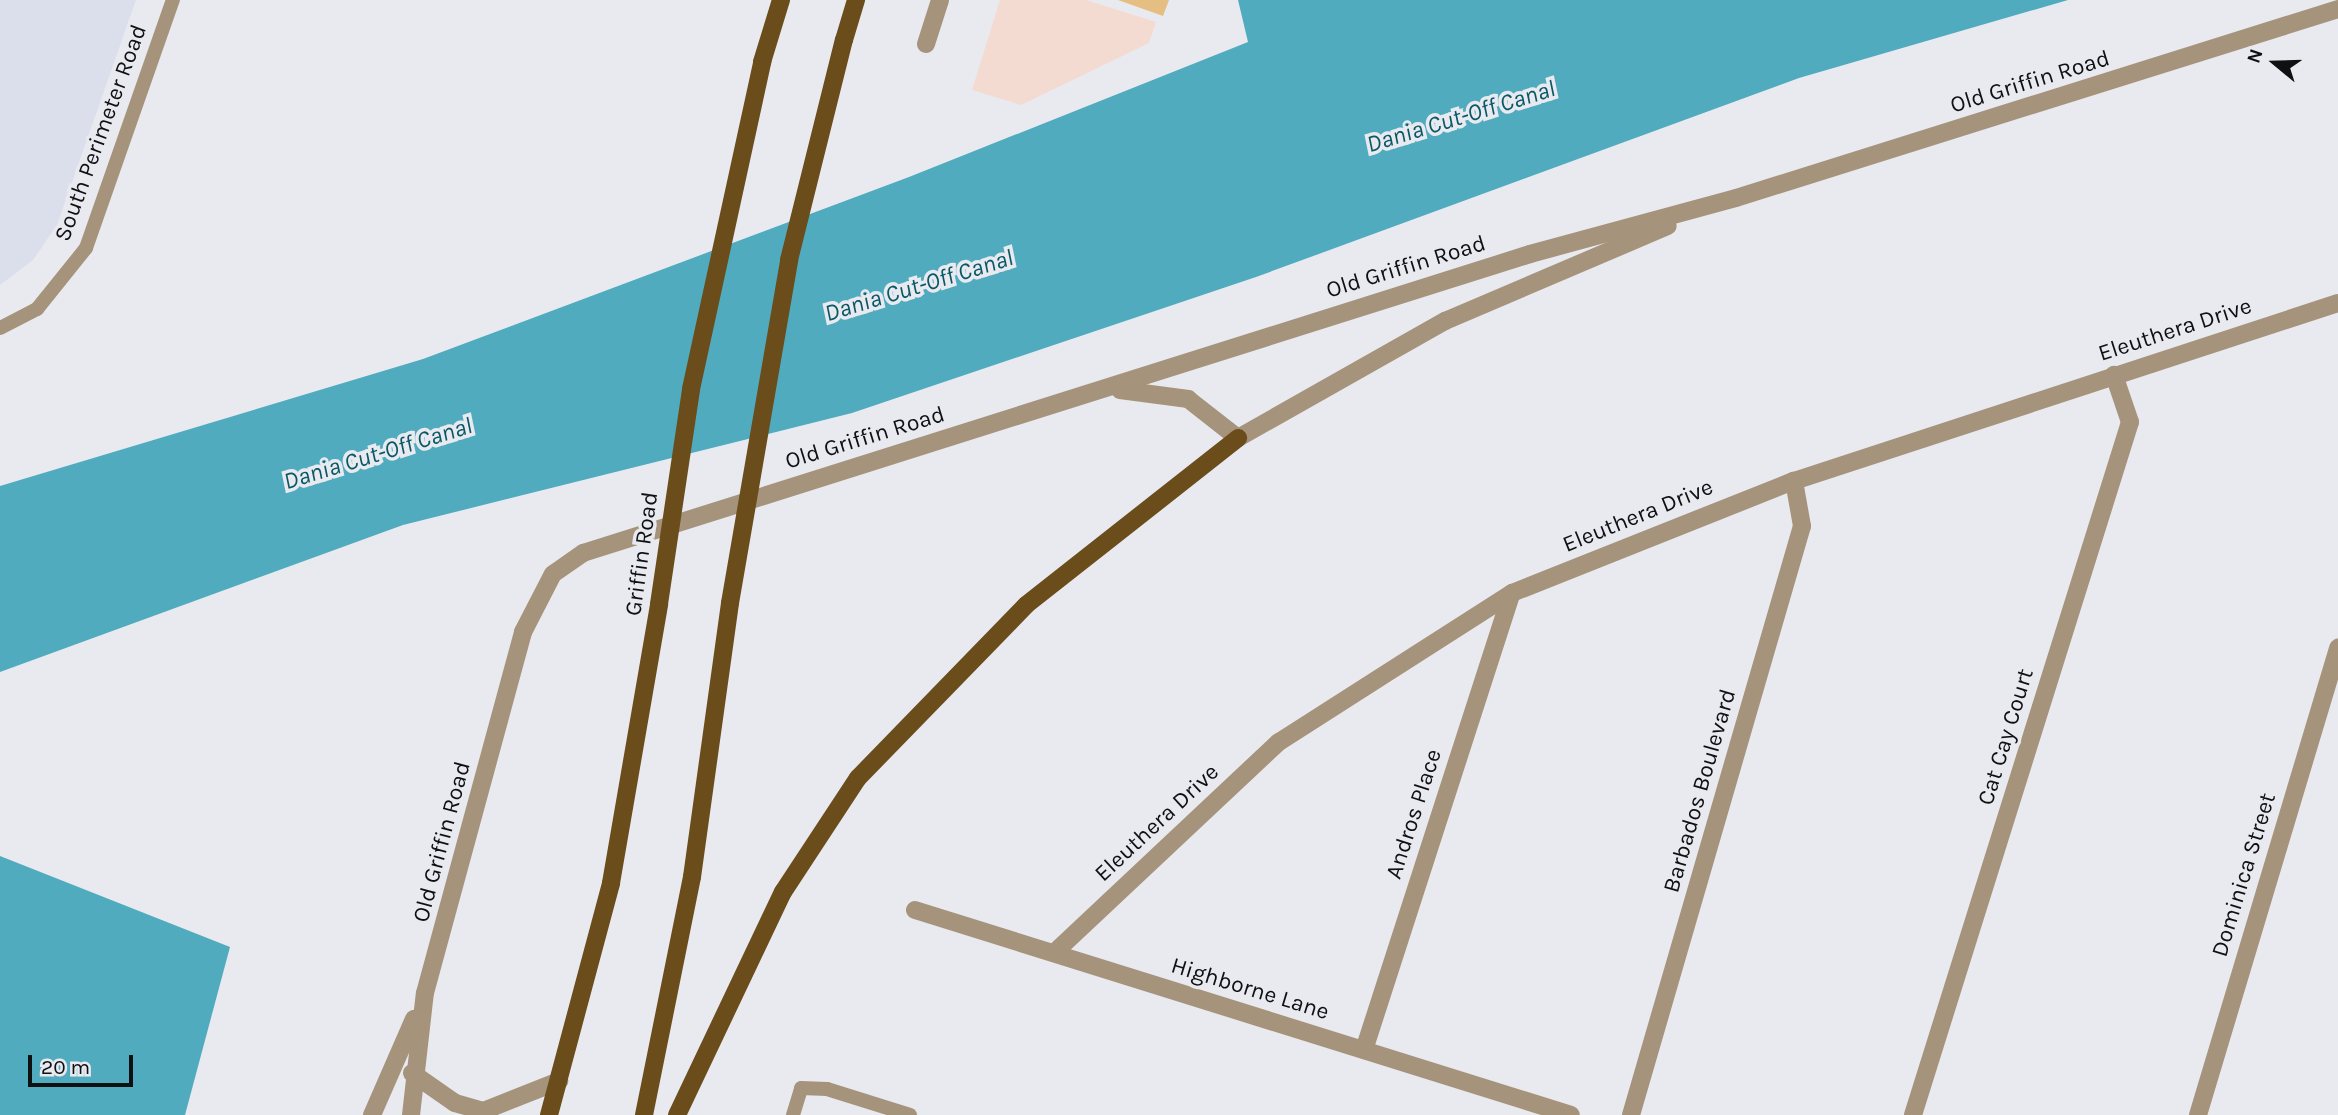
<!DOCTYPE html>
<style>
body{margin:0}
#map{position:relative;width:2338px;height:1115px;overflow:hidden;background:#e8eaf0;font-family:Karla,sans-serif}
div>[style]{position:absolute}
[style*='--x']{left:calc(var(--x)*1px);top:calc(var(--y)*1px);width:calc(var(--w)*1px);rotate:calc(var(--a)*1deg)}
.built>*{inset:0;background:#dbdfec}
.industrial>*{inset:0;background:#f3dbd1}
.water>*{inset:0;background:#51abbe}
.building>*{inset:0;background:#e5bf81}
.service>*{height:14px;margin:-7px;padding:0 7px;transform-origin:7px;border-radius:7px;background:#a6937b}
.minor>*{height:18px;margin:-9px;padding:0 9px;transform-origin:9px;border-radius:9px;background:#a6937b}
.tertiary>*{height:18px;margin:-9px;padding:0 9px;transform-origin:9px;border-radius:9px;background:#a6937b}
.primary>*{height:18px;margin:-9px;padding:0 9px;transform-origin:9px;border-radius:9px;background:#6b4c1b}
.primary-bridge>*{height:18px;margin:-9px;padding:0 9px;transform-origin:9px;border-radius:9px;background:#6b4c1b}
span{translate:-50% -50%;white-space:nowrap;text-align:center;line-height:1.15;-webkit-text-stroke:7px #e8eaf0;paint-order:stroke}
.street-label{font-size:23px;color:#0f1012}
.water-label{font-size:24px;color:#085866;font-style:italic}
.north{position:absolute;left:2240px;top:28px;width:70px;height:70px;-webkit-text-stroke:5px #e8eaf0;paint-order:stroke;rotate:289deg;font-size:19px;font-weight:700;line-height:28px;text-align:center;color:#0f1012}
.north::after{content:'';display:block;margin:auto;width:24px;height:32px;background:#0f1012;clip-path:polygon(50% 0,100% 100%,50% 72%,0 100%)}
.scale{position:absolute;left:28px;top:1055px;width:105px;height:32px;box-sizing:border-box;border:4px solid #0f1012;border-top:0;padding-left:9px;font-size:21px;line-height:24px;white-space:nowrap;color:#0f1012;-webkit-text-stroke:5px #e8eaf0;paint-order:stroke}
</style>
<div id="map">
<div class="built">
<i style="clip-path:polygon(0 0,136px 0,57px 225px,33px 260px,0 285px)"></i>
</div>
<div class="industrial">
<i style="clip-path:polygon(1000px 0,1086px 0,1156px 22px,1149px 43px,1021px 105px,972px 90px)"></i>
</div>
<div class="water">
<i style="clip-path:polygon(1238px 0,2068px 0,1799px 78px,1256px 277px,852px 413px,403px 525px,0 672px,0 486px,423px 359px,909px 177px,1248px 42px)"></i>
<i style="clip-path:polygon(0 856px,230px 947px,185px 1115px,0 1115px)"></i>
</div>
<div class="building">
<i style="clip-path:polygon(1118px 0,1169px 0,1163px 16px)"></i>
</div>
<div class="service">
<i style="--x:0;--y:328;--w:42;--a:-27.2"></i>
<i style="--x:37;--y:309;--w:78;--a:-51.2"></i>
<i style="--x:86;--y:248;--w:263;--a:-70.7"></i>
<i style="--x:793;--y:1115;--w:28;--a:-73"></i>
<i style="--x:801;--y:1088;--w:26;--a:2"></i>
<i style="--x:827;--y:1089;--w:87;--a:17.4"></i>
</div>
<div class="minor">
<i style="--x:926;--y:44;--w:46;--a:-72.3"></i>
<i style="--x:915;--y:910;--w:687;--a:17.35"></i>
<i style="--x:1054;--y:953;--w:308;--a:-43.2"></i>
<i style="--x:1279;--y:742;--w:277;--a:-32.6"></i>
<i style="--x:1512;--y:593;--w:303;--a:-21.7"></i>
<i style="--x:1794;--y:481;--w:572;--a:-18.12"></i>
<i style="--x:1364;--y:1050;--w:480;--a:-72.1"></i>
<i style="--x:1631;--y:1115;--w:613;--a:-73.81"></i>
<i style="--x:1802;--y:526;--w:46;--a:-100.1"></i>
<i style="--x:1913;--y:1115;--w:726;--a:-72.61"></i>
<i style="--x:2130;--y:422;--w:50;--a:-108.8"></i>
<i style="--x:2198;--y:1115;--w:488;--a:-73.3"></i>
</div>
<div class="tertiary">
<i style="--x:1120;--y:390;--w:69;--a:7.5"></i>
<i style="--x:1188;--y:399;--w:63;--a:38"></i>
<i style="--x:1238;--y:438;--w:238;--a:-29.5"></i>
<i style="--x:1445;--y:321;--w:242;--a:-23.1"></i>
<i style="--x:412;--y:1073;--w:52;--a:34.9"></i>
<i style="--x:455;--y:1103;--w:29;--a:16"></i>
<i style="--x:483;--y:1111;--w:82;--a:-21.5"></i>
<i style="--x:372;--y:1115;--w:105;--a:-66.4"></i>
<i style="--x:411;--y:1115;--w:123;--a:-83.5"></i>
<i style="--x:425;--y:993;--w:374;--a:-74.8"></i>
<i style="--x:523;--y:632;--w:65;--a:-62.7"></i>
<i style="--x:553;--y:574;--w:37;--a:-35"></i>
<i style="--x:583;--y:553;--w:993;--a:-17.52"></i>
<i style="--x:1530;--y:254;--w:213;--a:-15.2"></i>
<i style="--x:1736;--y:198;--w:631;--a:-17.43"></i>
</div>
<div class="primary">
<i style="--x:844;--y:40;--w:42;--a:-73.3"></i>
<i style="--x:762;--y:62;--w:65;--a:-73"></i>
<i style="--x:549;--y:1115;--w:240;--a:-75"></i>
<i style="--x:611;--y:883;--w:283;--a:-80.2"></i>
<i style="--x:644;--y:1115;--w:243;--a:-78.6"></i>
<i style="--x:692;--y:877;--w:277;--a:-82.1"></i>
<i style="--x:677;--y:1115;--w:247;--a:-64.6"></i>
<i style="--x:783;--y:892;--w:136;--a:-56.7"></i>
<i style="--x:858;--y:778;--w:241;--a:-45.8"></i>
<i style="--x:1026;--y:605;--w:270;--a:-38.2"></i>
</div>
<div class="primary-bridge">
<i style="--x:730;--y:603;--w:348;--a:-80.2"></i>
<i style="--x:789;--y:260;--w:227;--a:-76"></i>
<i style="--x:659;--y:604;--w:217;--a:-81.5"></i>
<i style="--x:691;--y:389;--w:335;--a:-77.7"></i>
</div>
<div class="street-label">
<span style="left:2030px;top:82px;rotate:-17deg">Old Griffin Road</span>
<span style="left:101px;top:133px;rotate:-70deg">South Perimeter Road</span>
<span style="left:1406px;top:267px;rotate:-17deg">Old Griffin Road</span>
<span style="left:2175px;top:330px;rotate:-18deg">Eleuthera Drive</span>
<span style="left:865px;top:438px;rotate:-17deg">Old Griffin Road</span>
<span style="left:1638px;top:516px;rotate:-22deg">Eleuthera Drive</span>
<span style="left:642px;top:554px;rotate:-82deg">Griffin Road</span>
<span style="left:2006px;top:737px;rotate:-73deg">Cat Cay Court</span>
<span style="left:1700px;top:791px;rotate:-74deg">Barbados Boulevard</span>
<span style="left:1414px;top:814px;rotate:-72deg">Andros Place</span>
<span style="left:1157px;top:823px;rotate:-43deg">Eleuthera Drive</span>
<span style="left:442px;top:842px;rotate:-75deg">Old Griffin Road</span>
<span style="left:2244px;top:875px;rotate:-73deg">Dominica Street</span>
<span style="left:1250px;top:989px;rotate:17deg">Highborne Lane</span>
</div>
<div class="water-label">
<span style="left:1461px;top:117px;rotate:-17deg">Dania Cut-Off Canal</span>
<span style="left:919px;top:286px;rotate:-17deg">Dania Cut-Off Canal</span>
<span style="left:378px;top:454px;rotate:-17deg">Dania Cut-Off Canal</span>
</div>
<div class="north">N</div>
<div class="scale">20 m</div>
</div>
